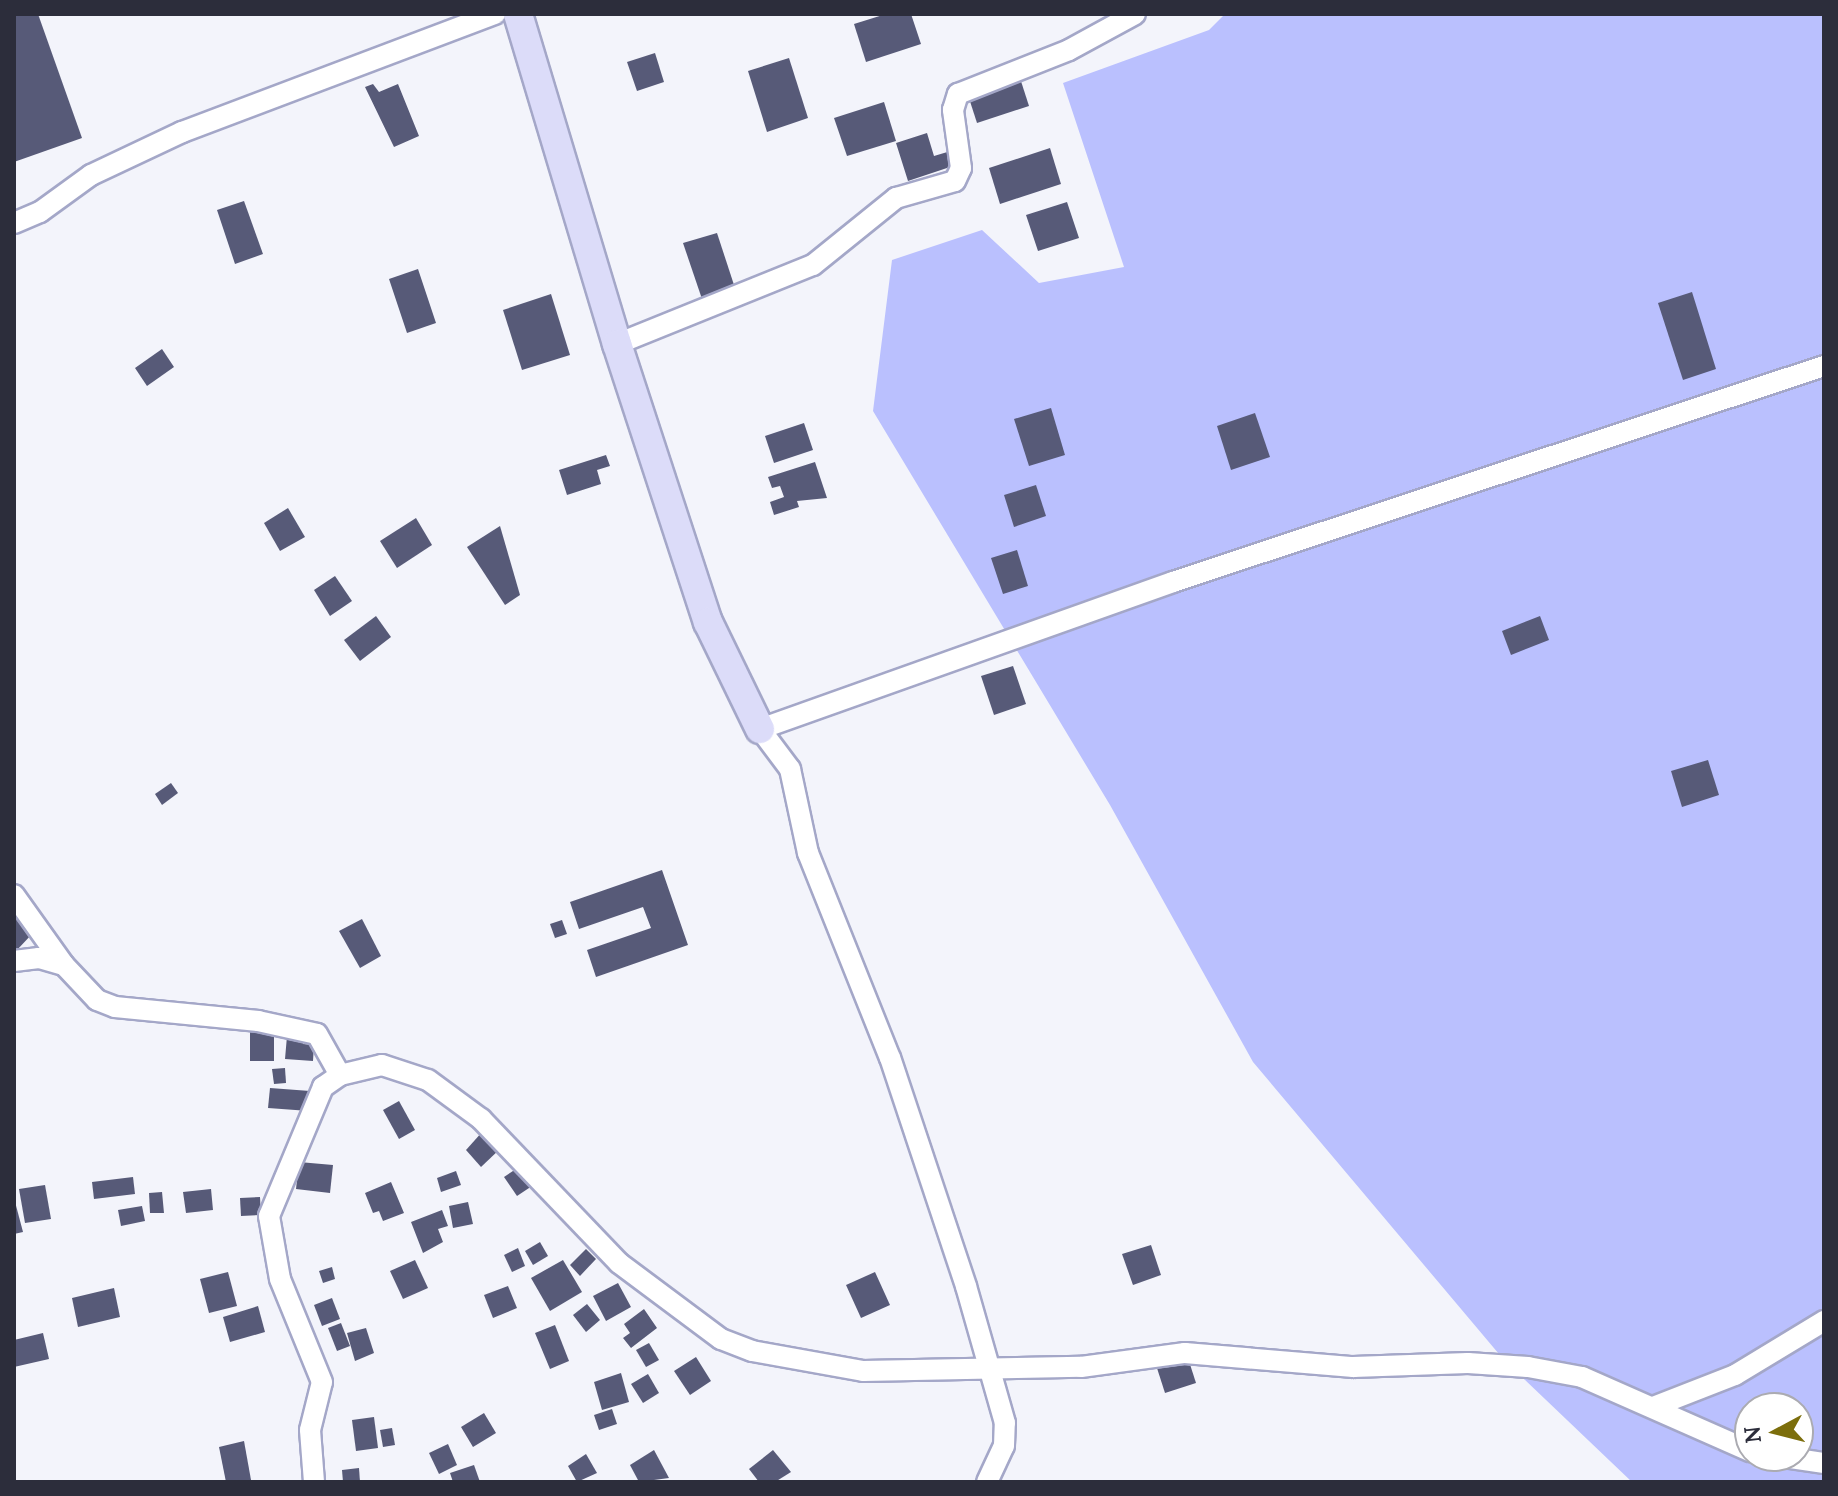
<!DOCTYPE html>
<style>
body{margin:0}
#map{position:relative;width:1838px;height:1496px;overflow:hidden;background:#f3f4fb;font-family:Lora,serif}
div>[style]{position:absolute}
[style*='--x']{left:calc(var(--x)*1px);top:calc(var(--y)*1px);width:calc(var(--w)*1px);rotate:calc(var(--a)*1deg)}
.forest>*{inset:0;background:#bac0fe}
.building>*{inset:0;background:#575a78}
.roads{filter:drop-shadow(2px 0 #a4a7c8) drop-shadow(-2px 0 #a4a7c8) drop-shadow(0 2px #a4a7c8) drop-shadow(0 -2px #a4a7c8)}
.street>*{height:20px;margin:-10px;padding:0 10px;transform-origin:10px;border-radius:10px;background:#fff}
.secondary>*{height:28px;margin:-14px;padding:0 14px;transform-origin:14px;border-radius:14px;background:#dcdcf9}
span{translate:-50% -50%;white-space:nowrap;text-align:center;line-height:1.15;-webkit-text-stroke:8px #fff;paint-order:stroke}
.frame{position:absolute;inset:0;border:16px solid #2c2d3b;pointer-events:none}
.north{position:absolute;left:1734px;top:1392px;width:80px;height:80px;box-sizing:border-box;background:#fff;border:2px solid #ababb1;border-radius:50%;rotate:263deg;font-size:22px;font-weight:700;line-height:32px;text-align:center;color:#2c2d3b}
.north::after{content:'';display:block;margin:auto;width:28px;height:36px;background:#7c6e0c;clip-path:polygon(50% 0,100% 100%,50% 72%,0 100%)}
</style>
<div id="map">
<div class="forest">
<i style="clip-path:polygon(evenodd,1225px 14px,1824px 14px,1824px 1482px,1632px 1482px,1504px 1360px,1253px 1062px,1110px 805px,873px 411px,892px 260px,982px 230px,1039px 283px,1124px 267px,1063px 83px,1209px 30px,1225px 14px,1750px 1408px,1798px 1408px,1798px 1456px,1750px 1456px,1750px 1408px)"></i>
</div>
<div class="building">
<i style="clip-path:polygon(14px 14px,38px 14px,82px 138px,14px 162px)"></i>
<i style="clip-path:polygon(886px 14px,911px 14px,921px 44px,866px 62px,854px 24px)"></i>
<i style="clip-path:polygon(655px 53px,664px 82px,637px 91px,627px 62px)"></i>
<i style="clip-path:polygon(789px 58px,808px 118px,767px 132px,748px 71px)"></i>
<i style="clip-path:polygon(1019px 75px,1029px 106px,977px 123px,967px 92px)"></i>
<i style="clip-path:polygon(373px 84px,379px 92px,398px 84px,419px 136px,394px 147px,365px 87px)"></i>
<i style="clip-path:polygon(884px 102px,896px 141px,847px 156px,834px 118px)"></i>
<i style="clip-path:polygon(927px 133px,934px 156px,954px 150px,959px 164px,908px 181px,896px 143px)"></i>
<i style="clip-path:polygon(1050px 148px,1061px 184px,1000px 204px,989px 168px)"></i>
<i style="clip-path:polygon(244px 201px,263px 254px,235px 264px,217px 210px)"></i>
<i style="clip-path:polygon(1067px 202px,1079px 238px,1038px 251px,1026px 215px)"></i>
<i style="clip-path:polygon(717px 233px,735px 288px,702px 299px,683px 243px)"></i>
<i style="clip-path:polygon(418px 269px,436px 323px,407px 333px,389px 279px)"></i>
<i style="clip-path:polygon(1692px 292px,1716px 369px,1683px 380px,1658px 303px)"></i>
<i style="clip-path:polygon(551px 294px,570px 355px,522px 370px,503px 310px)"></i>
<i style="clip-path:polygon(162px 349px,174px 367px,147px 386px,135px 368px)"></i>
<i style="clip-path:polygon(1051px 408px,1065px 455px,1029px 466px,1014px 419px)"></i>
<i style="clip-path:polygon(1255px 413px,1270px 457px,1231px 470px,1217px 426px)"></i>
<i style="clip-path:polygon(804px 423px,813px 450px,774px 463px,765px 436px)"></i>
<i style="clip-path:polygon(606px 455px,610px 466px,597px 470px,601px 484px,567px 495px,559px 470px)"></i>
<i style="clip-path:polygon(815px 462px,827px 498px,797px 501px,799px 507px,774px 515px,770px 502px,784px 497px,780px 486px,772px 488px,768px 477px)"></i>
<i style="clip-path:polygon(1036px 485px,1046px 516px,1014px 527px,1004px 495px)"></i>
<i style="clip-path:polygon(288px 508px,305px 537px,280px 551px,264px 523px)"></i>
<i style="clip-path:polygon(416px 518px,432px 545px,397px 568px,380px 541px)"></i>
<i style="clip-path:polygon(500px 526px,520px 595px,505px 605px,467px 547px)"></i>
<i style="clip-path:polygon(1017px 550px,1028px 586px,1003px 594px,991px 558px)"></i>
<i style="clip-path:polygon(335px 576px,352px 601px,330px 616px,314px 590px)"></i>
<i style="clip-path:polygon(376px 616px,391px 637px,360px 661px,344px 640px)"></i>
<i style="clip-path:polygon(1540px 616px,1549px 640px,1511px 655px,1502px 631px)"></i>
<i style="clip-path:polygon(1013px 666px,1026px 704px,994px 715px,981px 676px)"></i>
<i style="clip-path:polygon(1708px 760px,1719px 795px,1682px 807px,1671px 771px)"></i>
<i style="clip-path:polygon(171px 783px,178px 793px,162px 805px,155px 794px)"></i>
<i style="clip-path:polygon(662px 870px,688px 945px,596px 977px,587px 950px,651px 928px,643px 907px,579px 929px,570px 902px)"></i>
<i style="clip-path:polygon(14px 915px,33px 933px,16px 951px,14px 949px)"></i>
<i style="clip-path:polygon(362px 919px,381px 956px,360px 968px,339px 931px)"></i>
<i style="clip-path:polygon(562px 920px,567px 934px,555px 938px,550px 924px)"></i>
<i style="clip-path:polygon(250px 1025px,274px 1025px,274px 1061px,250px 1061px)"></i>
<i style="clip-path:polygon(287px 1036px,303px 1037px,303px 1044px,314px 1045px,313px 1061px,285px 1059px)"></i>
<i style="clip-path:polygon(285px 1068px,286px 1083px,274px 1084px,272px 1069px)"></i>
<i style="clip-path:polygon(270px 1088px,310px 1091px,309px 1111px,268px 1108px)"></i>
<i style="clip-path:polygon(399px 1101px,415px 1130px,399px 1139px,383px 1110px)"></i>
<i style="clip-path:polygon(483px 1131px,501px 1148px,481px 1167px,466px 1150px)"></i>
<i style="clip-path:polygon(299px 1162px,333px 1165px,330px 1193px,296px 1189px)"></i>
<i style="clip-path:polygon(519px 1167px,532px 1186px,517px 1196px,504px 1177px)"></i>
<i style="clip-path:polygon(456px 1171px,461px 1185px,441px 1192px,437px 1178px)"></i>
<i style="clip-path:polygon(133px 1177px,135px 1194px,94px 1199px,92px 1182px)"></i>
<i style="clip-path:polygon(391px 1182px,404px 1213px,383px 1221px,379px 1211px,373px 1213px,365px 1193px)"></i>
<i style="clip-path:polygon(45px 1185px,51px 1219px,25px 1223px,19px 1189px)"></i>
<i style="clip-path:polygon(211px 1189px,213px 1210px,186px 1213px,183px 1192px)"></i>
<i style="clip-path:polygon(162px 1192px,164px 1213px,150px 1213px,149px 1193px)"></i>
<i style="clip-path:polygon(260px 1197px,261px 1215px,241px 1216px,240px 1198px)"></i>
<i style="clip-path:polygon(14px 1198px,23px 1232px,14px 1234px)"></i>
<i style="clip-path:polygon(468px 1202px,473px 1224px,453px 1228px,449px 1206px)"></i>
<i style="clip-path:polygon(142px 1206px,145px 1221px,121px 1226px,118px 1210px)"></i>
<i style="clip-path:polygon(442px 1210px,448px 1226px,438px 1229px,443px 1242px,423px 1253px,411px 1222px)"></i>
<i style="clip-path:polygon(540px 1242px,548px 1256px,533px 1265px,525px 1251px)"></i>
<i style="clip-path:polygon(1151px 1245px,1161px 1275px,1133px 1285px,1122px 1254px)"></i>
<i style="clip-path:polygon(518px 1248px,525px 1266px,512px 1272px,504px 1255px)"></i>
<i style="clip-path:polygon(586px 1249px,596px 1259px,580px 1276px,570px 1265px)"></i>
<i style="clip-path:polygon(415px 1260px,428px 1288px,403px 1299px,390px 1271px)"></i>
<i style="clip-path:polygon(563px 1260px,582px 1292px,550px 1311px,531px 1278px)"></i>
<i style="clip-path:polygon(332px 1267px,335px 1279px,323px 1283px,319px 1271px)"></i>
<i style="clip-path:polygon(228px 1272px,237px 1306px,209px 1313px,200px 1279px)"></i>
<i style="clip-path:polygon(875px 1272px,890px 1305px,861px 1318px,846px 1285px)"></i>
<i style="clip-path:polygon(618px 1283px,631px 1307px,606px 1321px,593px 1296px)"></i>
<i style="clip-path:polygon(508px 1286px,517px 1308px,493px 1318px,484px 1295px)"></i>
<i style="clip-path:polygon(114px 1288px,120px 1317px,78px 1327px,72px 1298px)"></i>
<i style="clip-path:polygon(332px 1298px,340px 1319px,322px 1326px,314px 1305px)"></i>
<i style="clip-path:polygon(587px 1304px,600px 1320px,586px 1332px,573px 1315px)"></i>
<i style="clip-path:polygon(258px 1306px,265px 1332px,230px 1342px,223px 1317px)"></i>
<i style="clip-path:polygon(644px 1309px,657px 1328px,631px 1348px,623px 1338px,630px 1333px,624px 1324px)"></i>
<i style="clip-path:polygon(341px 1323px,350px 1346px,337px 1351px,328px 1328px)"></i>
<i style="clip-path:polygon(555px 1325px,569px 1361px,550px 1369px,535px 1333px)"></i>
<i style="clip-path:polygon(366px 1328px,374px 1353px,355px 1361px,347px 1333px)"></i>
<i style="clip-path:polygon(43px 1333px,49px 1359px,14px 1367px,14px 1340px)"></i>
<i style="clip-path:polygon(649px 1343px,659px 1360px,646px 1367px,636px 1350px)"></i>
<i style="clip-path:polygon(1187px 1355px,1196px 1383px,1165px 1393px,1156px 1365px)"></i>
<i style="clip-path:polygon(696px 1357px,711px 1381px,690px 1395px,674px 1371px)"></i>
<i style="clip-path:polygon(621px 1373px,629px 1402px,602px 1410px,594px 1382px)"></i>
<i style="clip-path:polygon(648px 1374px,659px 1393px,643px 1403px,631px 1384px)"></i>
<i style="clip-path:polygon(612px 1409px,617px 1424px,599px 1430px,594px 1415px)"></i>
<i style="clip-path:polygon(484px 1413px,496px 1433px,473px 1447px,461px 1427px)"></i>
<i style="clip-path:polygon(374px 1417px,378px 1448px,356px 1451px,352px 1420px)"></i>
<i style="clip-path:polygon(392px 1428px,395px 1445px,383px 1447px,380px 1430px)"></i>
<i style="clip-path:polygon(244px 1441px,251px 1480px,226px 1482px,219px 1447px)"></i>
<i style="clip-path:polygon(448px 1444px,457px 1465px,439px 1474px,429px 1453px)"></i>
<i style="clip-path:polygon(654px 1450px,669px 1478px,639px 1482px,630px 1465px)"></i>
<i style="clip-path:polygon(773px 1450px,791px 1472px,775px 1482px,759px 1482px,749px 1469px)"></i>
<i style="clip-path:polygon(586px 1454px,597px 1473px,577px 1482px,568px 1466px)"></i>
<i style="clip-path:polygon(474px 1465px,480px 1482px,453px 1482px,450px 1473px)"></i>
<i style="clip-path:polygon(359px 1468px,360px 1482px,343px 1482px,342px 1470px)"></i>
</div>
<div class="roads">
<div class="street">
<i style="--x:14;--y:223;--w:28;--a:-23"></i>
<i style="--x:40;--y:212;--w:63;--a:-36"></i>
<i style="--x:91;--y:175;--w:101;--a:-25.3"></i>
<i style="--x:182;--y:132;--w:335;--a:-20.7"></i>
<i style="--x:617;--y:344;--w:211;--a:-22"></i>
<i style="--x:813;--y:265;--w:107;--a:-38.9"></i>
<i style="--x:896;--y:198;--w:61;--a:-16.1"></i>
<i style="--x:955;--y:181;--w:14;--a:-65"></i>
<i style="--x:961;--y:168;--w:59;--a:-97.9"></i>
<i style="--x:953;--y:110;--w:17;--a:-73"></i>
<i style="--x:958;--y:94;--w:119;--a:-21.6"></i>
<i style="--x:1069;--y:50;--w:75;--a:-28.6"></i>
<i style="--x:14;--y:895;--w:86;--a:54.5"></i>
<i style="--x:14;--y:961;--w:25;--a:-7"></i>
<i style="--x:39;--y:958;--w:26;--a:16"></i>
<i style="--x:64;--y:965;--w:48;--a:46.7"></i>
<i style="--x:97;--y:1000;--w:19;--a:21"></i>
<i style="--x:115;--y:1007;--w:144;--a:5.6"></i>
<i style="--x:258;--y:1021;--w:60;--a:12.4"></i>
<i style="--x:317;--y:1034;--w:47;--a:60.7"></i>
<i style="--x:340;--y:1075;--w:43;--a:-13.4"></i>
<i style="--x:382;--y:1065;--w:48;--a:18.1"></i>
<i style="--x:428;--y:1080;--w:66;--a:36.3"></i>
<i style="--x:481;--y:1119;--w:199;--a:46.2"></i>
<i style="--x:619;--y:1263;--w:127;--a:36.7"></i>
<i style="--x:721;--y:1339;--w:33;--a:21"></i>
<i style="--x:752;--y:1351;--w:113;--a:10.2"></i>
<i style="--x:863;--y:1371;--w:218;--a:-1.1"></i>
<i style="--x:1081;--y:1367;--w:105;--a:-7.7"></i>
<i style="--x:1185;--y:1353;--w:169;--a:4.8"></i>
<i style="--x:1353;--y:1367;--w:115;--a:-2"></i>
<i style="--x:1468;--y:1363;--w:60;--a:3.8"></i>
<i style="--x:1528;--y:1367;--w:55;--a:10.5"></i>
<i style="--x:1582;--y:1377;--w:184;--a:23.8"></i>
<i style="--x:1653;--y:1407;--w:88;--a:-21.3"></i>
<i style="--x:1735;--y:1375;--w:104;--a:-31.2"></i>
<i style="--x:1777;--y:1456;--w:48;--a:8.5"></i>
<i style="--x:314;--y:1482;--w:52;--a:-94.4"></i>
<i style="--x:310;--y:1430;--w:49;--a:-76"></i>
<i style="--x:322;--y:1382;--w:111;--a:-112.2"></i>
<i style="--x:280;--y:1279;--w:64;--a:-99.9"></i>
<i style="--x:269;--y:1216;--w:140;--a:-67.3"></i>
<i style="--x:323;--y:1087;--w:21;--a:-35"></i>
<i style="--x:987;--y:1482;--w:40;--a:-65"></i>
<i style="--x:1004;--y:1446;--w:23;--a:-88"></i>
<i style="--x:1005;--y:1423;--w:142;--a:-105.9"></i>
<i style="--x:966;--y:1286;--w:240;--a:-108.4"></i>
<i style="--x:890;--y:1058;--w:221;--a:-111.8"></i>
<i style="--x:808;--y:853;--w:86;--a:-102.1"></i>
<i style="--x:790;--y:769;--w:50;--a:-126.9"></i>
<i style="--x:760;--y:729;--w:438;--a:-19.6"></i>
<i style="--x:1173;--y:582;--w:686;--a:-18.36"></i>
</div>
<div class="secondary">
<i style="--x:518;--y:14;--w:345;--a:73.3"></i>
<i style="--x:617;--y:344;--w:293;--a:71.9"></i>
<i style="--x:708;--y:622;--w:119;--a:64.1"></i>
</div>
</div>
<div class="frame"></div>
<div class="north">N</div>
</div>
